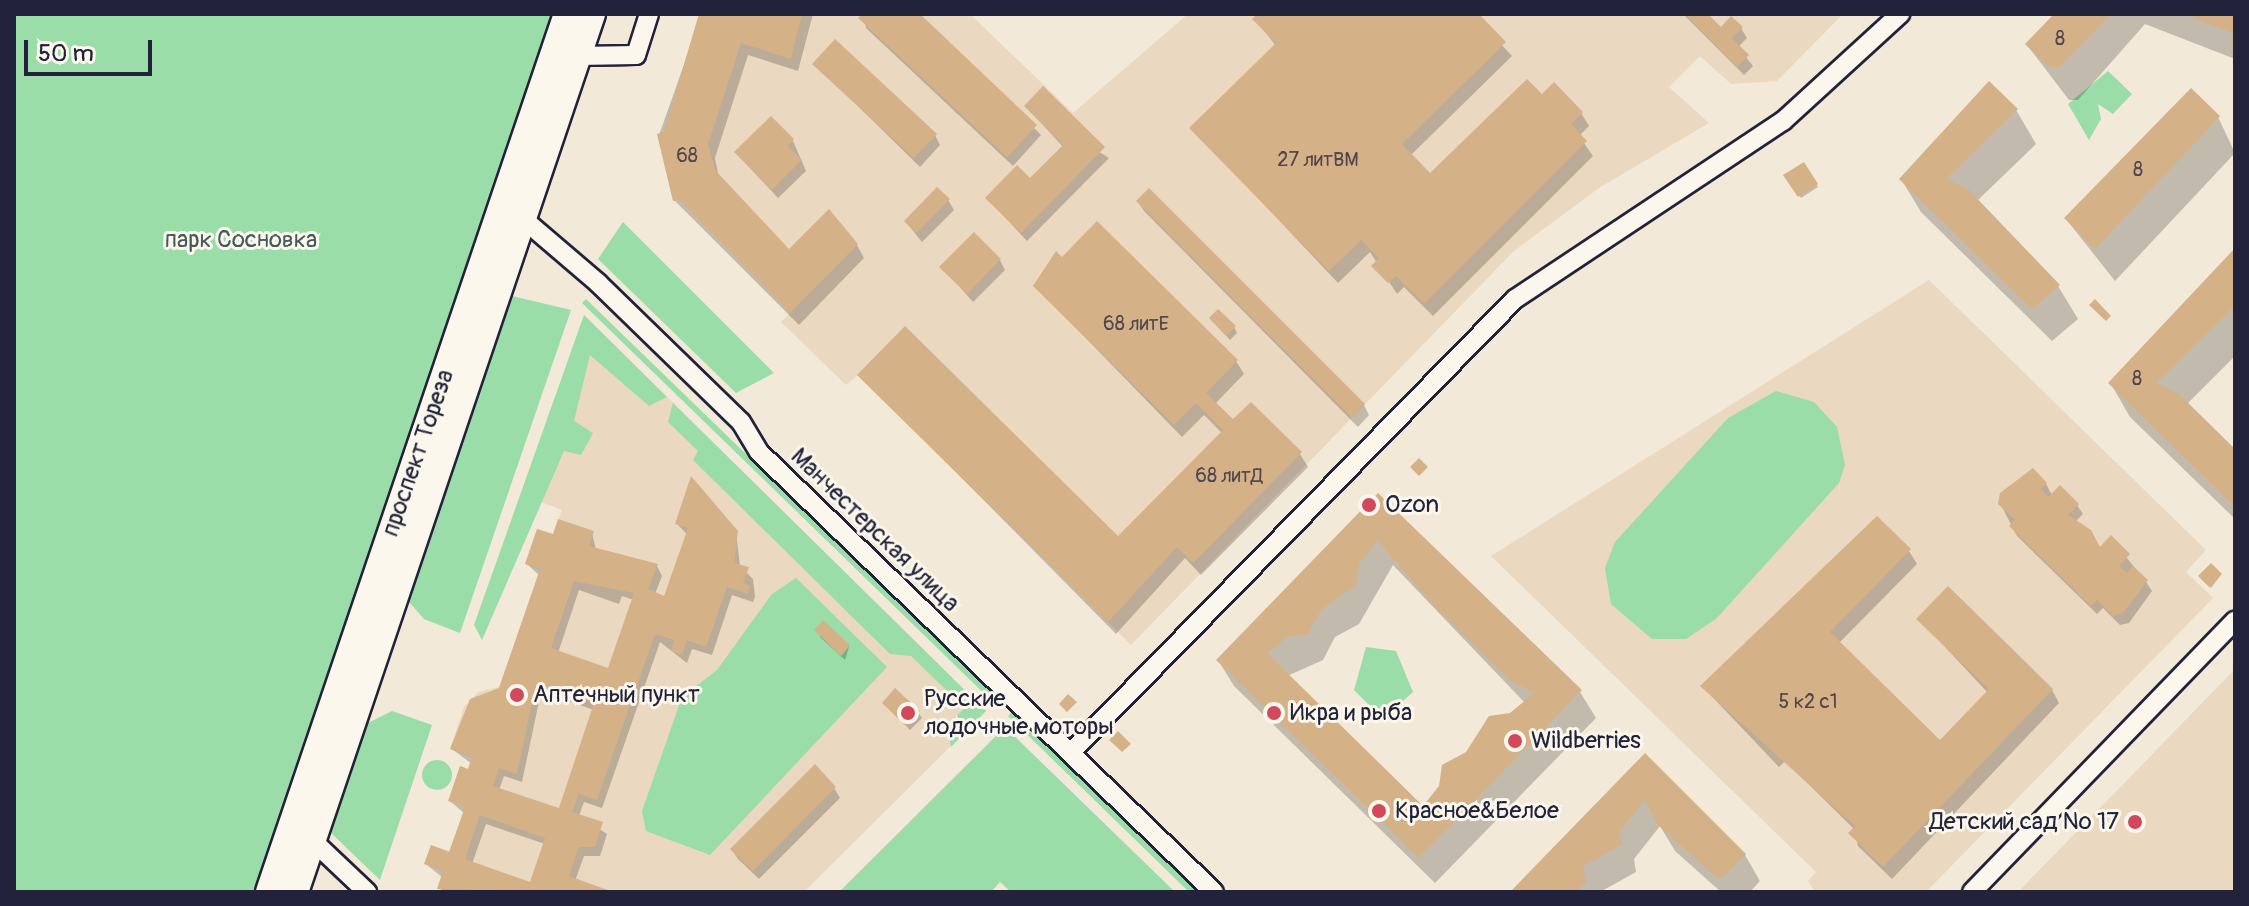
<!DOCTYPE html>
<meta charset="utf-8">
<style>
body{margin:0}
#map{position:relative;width:2249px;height:906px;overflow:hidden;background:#f3e9d8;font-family:Pangolin,sans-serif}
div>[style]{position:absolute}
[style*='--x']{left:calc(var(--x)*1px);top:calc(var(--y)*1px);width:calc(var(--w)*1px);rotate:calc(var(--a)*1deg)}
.built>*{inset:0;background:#ead8c0}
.green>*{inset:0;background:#9adda8}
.round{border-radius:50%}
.shadow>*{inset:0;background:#0003}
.building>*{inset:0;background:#d5b187}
.roads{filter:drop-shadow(2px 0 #22223b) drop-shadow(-2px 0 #22223b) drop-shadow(0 2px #22223b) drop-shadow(0 -2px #22223b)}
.street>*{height:18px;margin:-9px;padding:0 9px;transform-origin:9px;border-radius:9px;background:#fbf7ec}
.primary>*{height:28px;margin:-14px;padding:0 14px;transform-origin:14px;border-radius:14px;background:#fbf7ec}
.dots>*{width:22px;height:22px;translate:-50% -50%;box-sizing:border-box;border:4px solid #fbf7ec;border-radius:50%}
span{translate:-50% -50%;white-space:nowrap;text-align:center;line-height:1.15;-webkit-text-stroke:6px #fbf7ec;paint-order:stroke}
.number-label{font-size:20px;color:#4f464e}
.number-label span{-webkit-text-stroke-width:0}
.park-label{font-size:24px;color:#465a5c}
.street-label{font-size:24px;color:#22223b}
.poi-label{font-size:24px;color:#22223b}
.left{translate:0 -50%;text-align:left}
.right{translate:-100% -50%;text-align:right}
.frame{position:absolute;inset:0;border:16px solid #22223b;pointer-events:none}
.scale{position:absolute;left:24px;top:40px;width:128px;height:36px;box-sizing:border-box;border:4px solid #22223b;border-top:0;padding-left:10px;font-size:24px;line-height:28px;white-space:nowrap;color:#22223b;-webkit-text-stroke:6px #fbf7ec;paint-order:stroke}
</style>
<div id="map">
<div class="built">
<i style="clip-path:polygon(699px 14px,970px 14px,1073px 113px,1188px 14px,1843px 14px,1777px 81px,1731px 84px,1700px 56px,1669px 87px,1709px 123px,1599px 188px,1514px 251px,1131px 645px,858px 375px,846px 385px,781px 322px,790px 313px,760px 278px,680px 200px,673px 201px,657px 134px,664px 132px)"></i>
<i style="clip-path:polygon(1929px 280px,2206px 550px,2186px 572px,2213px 598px,1926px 892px,1815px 892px,1808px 881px,1816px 872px,1491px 556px)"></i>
<i style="clip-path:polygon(584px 315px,986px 711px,804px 892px,446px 892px,437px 889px,443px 871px,424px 864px,431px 845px,450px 851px,465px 807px,460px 766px,468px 769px,472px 758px,450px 749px,464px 707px,478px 692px,499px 687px,540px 570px,525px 564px,537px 529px,553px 534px,562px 510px,523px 495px)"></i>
<i style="clip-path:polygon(2235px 669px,2235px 892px,2018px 892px,2134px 773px)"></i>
</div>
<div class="green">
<i style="clip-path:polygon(14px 14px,555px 14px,258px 892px,14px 892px)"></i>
<i style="clip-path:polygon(2108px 71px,2132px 94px,2113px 114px,2098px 104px,2101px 119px,2089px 140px,2068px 104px)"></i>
<i style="clip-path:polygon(623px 222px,774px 373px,736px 393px,598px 259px)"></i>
<i style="clip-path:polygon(512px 296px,571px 310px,460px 633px,424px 619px,409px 602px)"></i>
<i style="clip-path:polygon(586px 299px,1002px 702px,997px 706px,582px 303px)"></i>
<i style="clip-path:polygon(584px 315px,667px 397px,649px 406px,590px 355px,574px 421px,593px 433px,581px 455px,564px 451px,482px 640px,474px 625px)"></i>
<i style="clip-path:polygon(1776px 391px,1814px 402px,1837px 427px,1845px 465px,1839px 483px,1716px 619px,1686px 639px,1652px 639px,1611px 604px,1605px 568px,1615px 542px,1728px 418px)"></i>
<i style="clip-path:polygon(673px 403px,986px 711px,951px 747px,947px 725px,965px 708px,911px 656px,890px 654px,693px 460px,698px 451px,668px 422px)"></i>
<i style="clip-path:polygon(796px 578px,887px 667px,710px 855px,646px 831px,642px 811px,682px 697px,717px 670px,772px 594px)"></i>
<i style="clip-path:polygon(1366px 647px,1396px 651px,1413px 692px,1383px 719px,1354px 690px)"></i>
<i style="clip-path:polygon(392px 711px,432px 725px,380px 880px,330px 832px,368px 723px)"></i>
<i style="clip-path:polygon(1013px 711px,1199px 892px,1189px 892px,1008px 716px)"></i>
<i style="clip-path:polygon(1005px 727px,1175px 892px,1011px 892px,1000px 882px,991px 892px,839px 892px)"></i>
<i class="round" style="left:422px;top:760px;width:30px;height:30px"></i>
</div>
<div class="shadow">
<i style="clip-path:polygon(702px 14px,813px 14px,798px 71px,748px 55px,715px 158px,719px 178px,789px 252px,857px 245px,864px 258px,799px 325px,675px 201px,659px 135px)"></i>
<i style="clip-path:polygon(865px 14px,917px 14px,1041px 135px,1013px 166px,866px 28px)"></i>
<i style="clip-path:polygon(1260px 14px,1473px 14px,1512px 56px,1410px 156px,1430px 176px,1542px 97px,1581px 113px,1589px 126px,1579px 136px,1593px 156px,1433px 316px,1404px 287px,1397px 294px,1370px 252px,1338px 283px,1192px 128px,1276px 46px,1255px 19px)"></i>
<i style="clip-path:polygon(1683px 14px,1708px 14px,1721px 30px,1741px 28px,1747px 38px,1738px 47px,1753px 66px,1744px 75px)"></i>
<i style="clip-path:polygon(2056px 14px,2235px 14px,2235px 59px,2145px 24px,2078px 100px,2069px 100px,2027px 45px)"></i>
<i style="clip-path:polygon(815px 64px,935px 135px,940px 145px,920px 167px)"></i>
<i style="clip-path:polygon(1026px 106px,1109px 158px,1027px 241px,987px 198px,1030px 181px,1063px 147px)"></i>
<i style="clip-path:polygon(2016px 110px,2036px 144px,1977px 201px,2058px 286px,2078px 319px,2052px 341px,1921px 212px,1901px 179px)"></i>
<i style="clip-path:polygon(2218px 117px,2235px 153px,2115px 281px,2066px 219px)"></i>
<i style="clip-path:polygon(771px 118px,793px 141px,806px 171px,778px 198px,736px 153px)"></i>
<i style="clip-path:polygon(1804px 164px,1818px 187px,1801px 198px,1786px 176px)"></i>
<i style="clip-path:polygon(1149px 191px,1364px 405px,1369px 415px,1358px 427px,1144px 211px,1138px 202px)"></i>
<i style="clip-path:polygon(948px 200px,954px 210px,922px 242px,906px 222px)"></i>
<i style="clip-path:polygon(2235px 252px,2235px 356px,2186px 405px,2235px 456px,2235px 519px,2130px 417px,2111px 384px)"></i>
<i style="clip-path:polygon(1000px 260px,1005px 270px,973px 302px,942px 267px)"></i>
<i style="clip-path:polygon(1035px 286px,1236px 361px,1244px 374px,1215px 404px,1233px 422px,1300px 454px,1308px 467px,1201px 575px,1185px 558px,1116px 634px,860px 375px,1118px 539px,1222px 433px,1204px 415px,1182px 437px)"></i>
<i style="clip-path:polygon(1211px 319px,1234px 327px,1237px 333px,1230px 340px)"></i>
<i style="clip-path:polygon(2046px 484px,2052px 495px,2077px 505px,2083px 514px,2075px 522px,2100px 550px,2111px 538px,2146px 582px,2152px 591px,2129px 623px,2120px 625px,2103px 608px,2097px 614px,2017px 536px,2000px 503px)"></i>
<i style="clip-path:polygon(evenodd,1378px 495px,1580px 692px,1596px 718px,1435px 883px,1234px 686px,1218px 660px,1378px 495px,1393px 565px,1525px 703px,1467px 753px,1423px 809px,1287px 676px,1323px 660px,1335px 637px,1359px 624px,1393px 565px)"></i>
<i style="clip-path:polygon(evenodd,677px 524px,736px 532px,740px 566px,753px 579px,755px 597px,753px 602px,732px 595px,712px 655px,692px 649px,687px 663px,660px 642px,602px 808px,584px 802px,579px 816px,607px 834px,600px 856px,584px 856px,575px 881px,609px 892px,441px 892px,443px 878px,426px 864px,451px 854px,465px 814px,450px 801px,472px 764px,452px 749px,501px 689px,540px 576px,527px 564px,555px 537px,592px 533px,596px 550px,657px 566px,662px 576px,655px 594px,666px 598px,688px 535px,677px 524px,579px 590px,619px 604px,622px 596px,634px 600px,610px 671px,558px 653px,579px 590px,677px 524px,541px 692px,594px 710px,561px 810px,499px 790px,504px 776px,522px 782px,541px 692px,677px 524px,486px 824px,545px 844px,531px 885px,472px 864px,486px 824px)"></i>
<i style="clip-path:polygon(1909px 551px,1917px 564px,1838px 644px,1940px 743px,1988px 693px,1919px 619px,2052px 690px,2059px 703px,1892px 879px,1858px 846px,1854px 829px,1785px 761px,1779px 767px,1702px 686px)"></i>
<i style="clip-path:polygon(2221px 575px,2211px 588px,2202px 579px)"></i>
<i style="clip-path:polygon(823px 623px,849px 647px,845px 660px,820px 637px)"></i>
<i style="clip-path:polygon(884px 703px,918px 712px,922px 718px,910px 730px)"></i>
<i style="clip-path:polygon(1645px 756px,1745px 855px,1760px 881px,1750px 892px,1721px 892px,1675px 851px,1660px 826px,1634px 859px,1636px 872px,1600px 892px,1513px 892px)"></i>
<i style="clip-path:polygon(834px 788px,840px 798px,759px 879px,738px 859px,732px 850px)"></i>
</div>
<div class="building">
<i style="clip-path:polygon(699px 14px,802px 14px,791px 59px,741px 43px,708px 144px,715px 170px,789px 249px,829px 209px,858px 244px,790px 313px,680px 200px,673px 201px,657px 134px,664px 132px)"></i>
<i style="clip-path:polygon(862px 14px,920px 14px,1037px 125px,1007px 157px,858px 18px)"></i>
<i style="clip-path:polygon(1257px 14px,1479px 14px,1506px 42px,1402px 144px,1430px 173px,1527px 79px,1542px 94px,1554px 82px,1583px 112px,1571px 124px,1587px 141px,1424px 304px,1396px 276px,1388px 283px,1371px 266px,1379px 258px,1361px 240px,1329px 271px,1189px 128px,1276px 43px,1252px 19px)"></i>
<i style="clip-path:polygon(1685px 14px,1708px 14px,1721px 27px,1731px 16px,1743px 27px,1732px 38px,1749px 55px,1737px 67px)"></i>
<i style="clip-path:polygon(2054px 14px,2111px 14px,2059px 67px,2048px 67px,2025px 44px)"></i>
<i style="clip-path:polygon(2194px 14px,2235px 14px,2235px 34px,2193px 18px)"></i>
<i style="clip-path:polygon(835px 39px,937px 134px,914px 158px,812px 64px)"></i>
<i style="clip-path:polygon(1989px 81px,2018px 109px,1946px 179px,1968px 189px,2060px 285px,2032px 309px,1899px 179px)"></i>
<i style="clip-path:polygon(1043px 86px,1105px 147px,1021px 233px,985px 198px,1017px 165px,1030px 178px,1063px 145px,1024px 106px)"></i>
<i style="clip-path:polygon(2191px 88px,2220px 116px,2095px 249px,2064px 218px)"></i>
<i style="clip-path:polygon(771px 116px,794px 139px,788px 146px,802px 160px,772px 190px,734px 152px)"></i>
<i style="clip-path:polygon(1804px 162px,1818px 184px,1798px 197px,1783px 175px)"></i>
<i style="clip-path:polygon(937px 187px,950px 199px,916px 233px,904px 221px)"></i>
<i style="clip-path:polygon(1149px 188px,1365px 404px,1352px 418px,1136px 201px)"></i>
<i style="clip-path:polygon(1097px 221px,1238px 360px,1206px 393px,1233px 419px,1251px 402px,1302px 452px,1193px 563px,1177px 547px,1108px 622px,857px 375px,905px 326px,1118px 536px,1223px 430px,1196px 403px,1174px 425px,1033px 286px,1056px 251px,1062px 257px)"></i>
<i style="clip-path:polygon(974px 232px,1001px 259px,967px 294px,939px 267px)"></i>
<i style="clip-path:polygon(2235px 248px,2235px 306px,2156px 383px,2178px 393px,2235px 449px,2235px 507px,2108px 383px)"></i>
<i style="clip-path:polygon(2095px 299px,2111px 316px,2106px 321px,2089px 305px)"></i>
<i style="clip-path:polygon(1218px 309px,1236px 326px,1226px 336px,1209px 318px)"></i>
<i style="clip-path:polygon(1419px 458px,1428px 467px,1419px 476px,1410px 467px)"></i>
<i style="clip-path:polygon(2033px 468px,2047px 483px,2041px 489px,2048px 497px,2060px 485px,2079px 504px,2068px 515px,2091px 530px,2100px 547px,2111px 535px,2130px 554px,2119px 566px,2127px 573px,2133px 566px,2148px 580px,2123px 613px,2113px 616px,2097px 600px,2091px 606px,2009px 526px,2015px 520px,1998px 504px,2000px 493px)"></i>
<i style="clip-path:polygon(evenodd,691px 476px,738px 531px,734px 563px,749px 567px,743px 583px,750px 586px,748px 594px,727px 587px,706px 647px,687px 640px,682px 655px,671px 651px,674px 640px,655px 634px,597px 800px,579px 794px,572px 812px,603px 822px,595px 847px,579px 847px,569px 876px,613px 892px,437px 889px,443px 871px,424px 864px,431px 845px,449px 852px,465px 807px,448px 801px,460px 766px,468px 769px,472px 757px,450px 749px,470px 699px,499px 688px,540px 569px,525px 564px,537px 529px,553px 534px,558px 519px,594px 531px,589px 546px,658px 564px,648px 589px,664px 596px,688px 528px,675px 524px,691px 476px,574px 581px,634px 593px,608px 668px,551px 648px,574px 581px,691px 476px,536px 684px,594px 703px,559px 808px,493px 786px,499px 768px,517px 774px,536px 684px,691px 476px,480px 815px,545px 838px,530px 882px,465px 859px,480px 815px)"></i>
<i style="clip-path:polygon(evenodd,1378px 493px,1582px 690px,1419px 858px,1216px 660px,1378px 493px,1377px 540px,1436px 608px,1511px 681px,1534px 693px,1510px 713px,1489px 716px,1466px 752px,1442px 765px,1439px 786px,1423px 806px,1267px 653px,1287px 637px,1308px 634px,1321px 610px,1356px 585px,1359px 564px,1377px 540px)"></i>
<i style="clip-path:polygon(1877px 516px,1911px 549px,1830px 632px,1940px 740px,1989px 689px,1916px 619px,1948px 586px,2053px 689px,1883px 867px,1848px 833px,1855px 826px,1700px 686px)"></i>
<i style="clip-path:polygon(2211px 563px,2222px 574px,2209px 587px,2198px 576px)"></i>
<i style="clip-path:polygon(823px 620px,850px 645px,841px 656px,814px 630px)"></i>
<i style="clip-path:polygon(895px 688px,920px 711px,906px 726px,882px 703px)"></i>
<i style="clip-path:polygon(1068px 694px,1077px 702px,1067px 712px,1059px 704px)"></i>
<i style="clip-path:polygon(1118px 731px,1131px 744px,1122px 752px,1109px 740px)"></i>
<i style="clip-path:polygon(1645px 753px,1746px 854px,1722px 878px,1715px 876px,1657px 824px,1645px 800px,1619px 831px,1622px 845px,1583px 866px,1586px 882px,1576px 892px,1510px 892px)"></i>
<i style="clip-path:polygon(815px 764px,836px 787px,753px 871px,730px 849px)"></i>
</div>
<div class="roads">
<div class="street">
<i style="--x:577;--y:56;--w:59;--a:-1"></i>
<i style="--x:636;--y:55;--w:43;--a:-72.4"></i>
<i style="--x:515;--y:212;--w:109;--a:40.5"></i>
<i style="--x:598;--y:283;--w:199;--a:44.2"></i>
<i style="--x:741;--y:422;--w:35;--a:59"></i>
<i style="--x:759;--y:452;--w:633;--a:44.04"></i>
<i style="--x:1070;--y:753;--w:636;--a:-45.57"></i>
<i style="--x:1515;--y:299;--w:322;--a:-33.6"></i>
<i style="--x:1783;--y:121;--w:159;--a:-42.4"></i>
<i style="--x:312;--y:840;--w:76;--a:43.4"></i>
<i style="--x:1972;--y:892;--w:378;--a:-45.9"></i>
</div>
<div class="primary">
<i style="--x:270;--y:892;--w:927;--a:-71.25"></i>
<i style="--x:294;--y:892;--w:927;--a:-71.31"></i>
</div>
</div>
<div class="dots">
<i style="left:1369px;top:505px;background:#d1495b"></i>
<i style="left:517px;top:695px;background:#d1495b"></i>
<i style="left:908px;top:713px;background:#d1495b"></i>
<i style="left:1274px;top:713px;background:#d1495b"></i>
<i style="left:1515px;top:741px;background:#d1495b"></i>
<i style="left:1379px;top:811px;background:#d1495b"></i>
<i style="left:2135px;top:822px;background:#d1495b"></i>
</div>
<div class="number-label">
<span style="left:2060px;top:38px">8</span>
<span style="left:687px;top:155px">68</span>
<span style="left:1318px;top:159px">27 литВМ</span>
<span style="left:2138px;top:169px">8</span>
<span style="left:1136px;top:323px">68 литЕ</span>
<span style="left:2137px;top:378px">8</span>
<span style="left:1229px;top:475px">68 литД</span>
<span style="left:1808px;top:701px">5 к2 с1</span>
</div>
<div class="park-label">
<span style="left:241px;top:240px">парк Сосновка</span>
</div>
<div class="street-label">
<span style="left:418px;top:453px;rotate:-71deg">проспект Тореза</span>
<span style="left:875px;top:530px;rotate:44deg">Манчестерская улица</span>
</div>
<div class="poi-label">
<span class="left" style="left:1385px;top:505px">Ozon</span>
<span class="left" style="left:533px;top:695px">Аптечный пункт</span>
<span class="left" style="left:924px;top:713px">Русские<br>лодочные моторы</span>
<span class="left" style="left:1290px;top:713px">Икра и рыба</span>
<span class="left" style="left:1531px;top:741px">Wildberries</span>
<span class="left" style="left:1395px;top:811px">Красное&amp;Белое</span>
<span class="right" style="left:2119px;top:822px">Детский сад № 17</span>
</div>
<div class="frame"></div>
<div class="scale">50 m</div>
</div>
